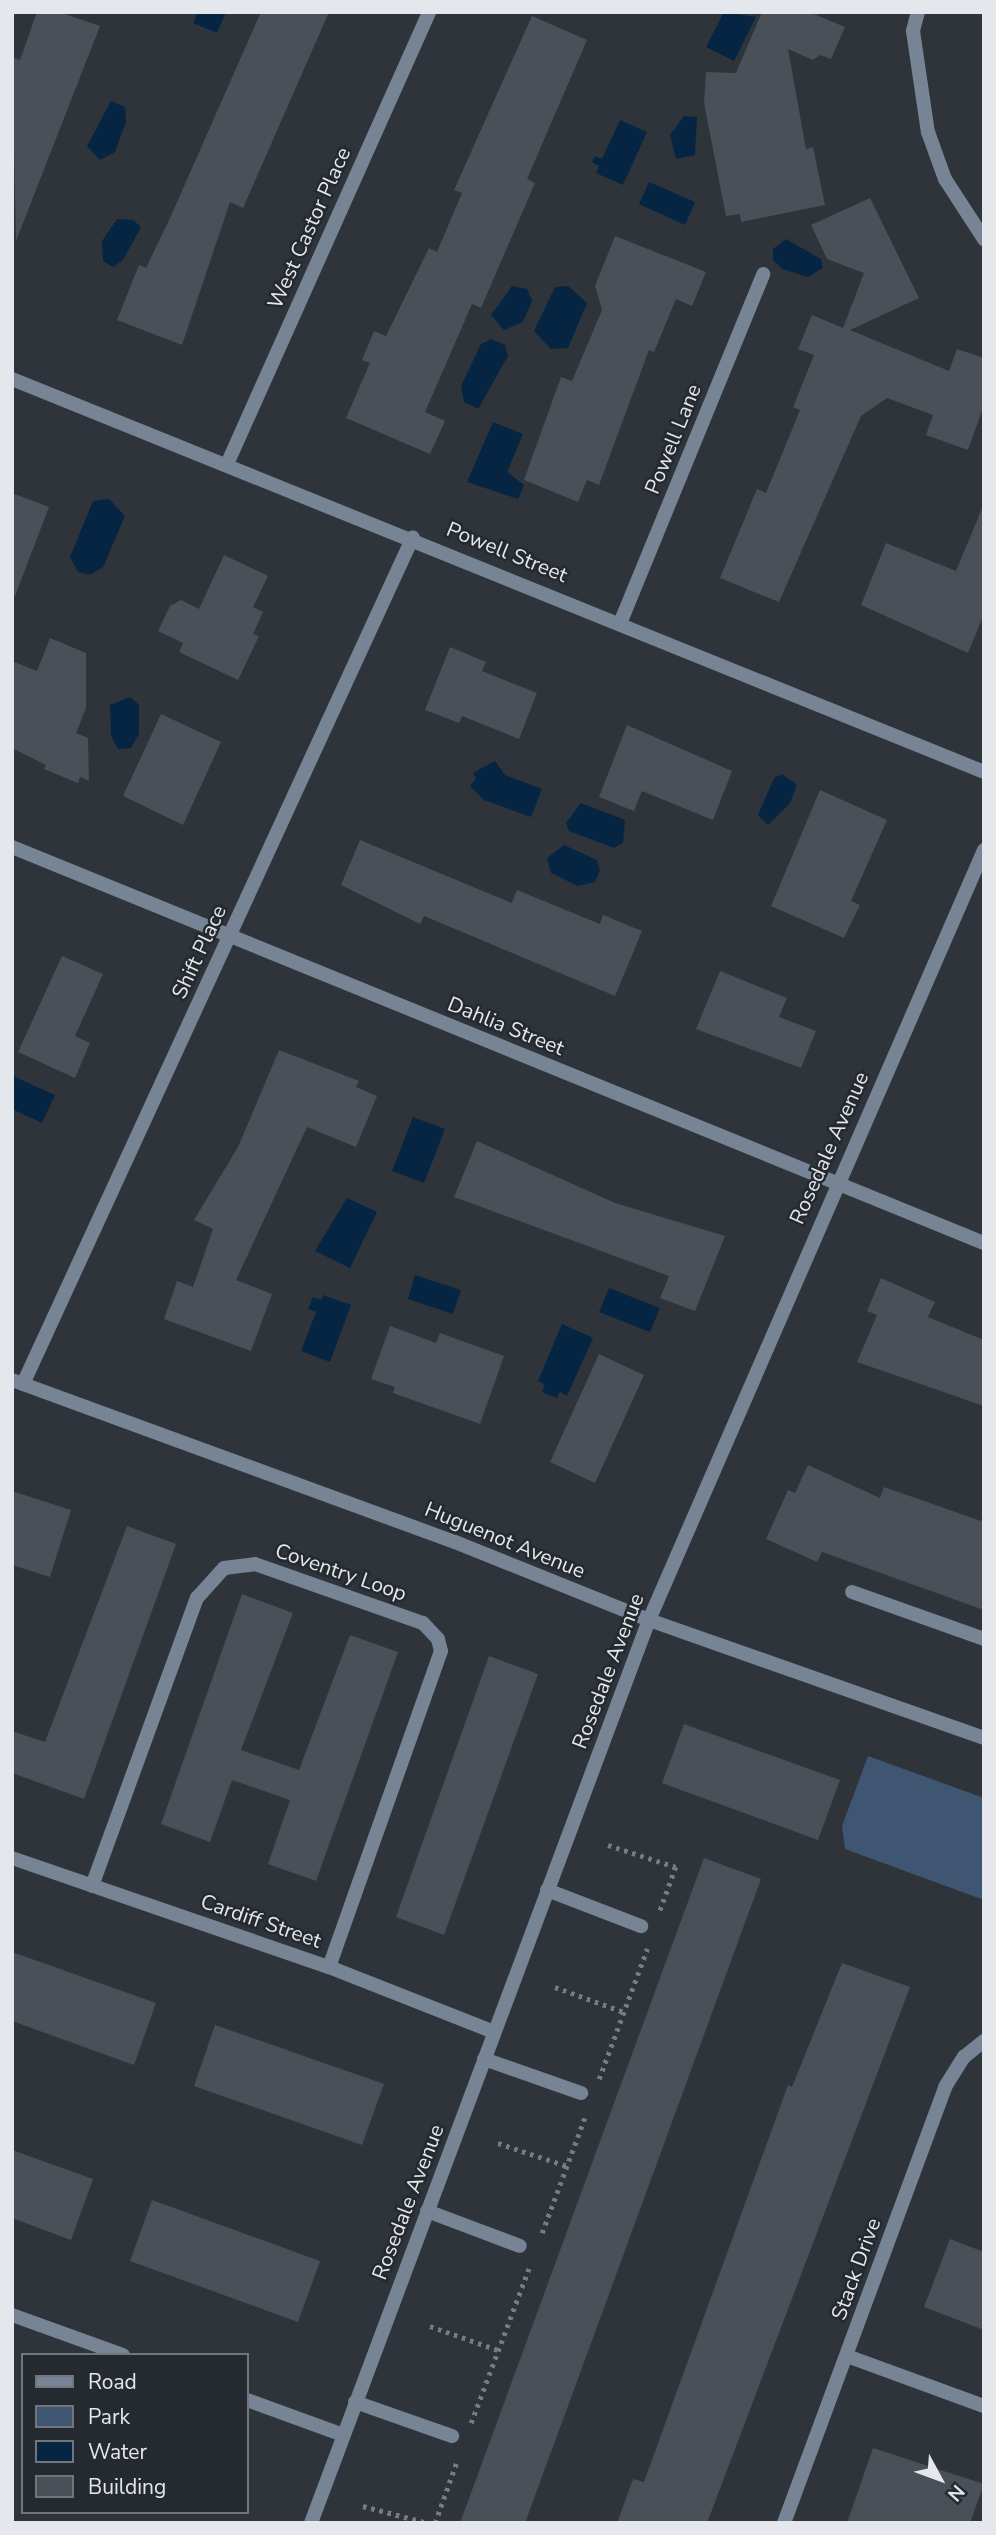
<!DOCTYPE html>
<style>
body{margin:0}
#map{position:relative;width:996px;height:2535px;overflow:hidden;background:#2e343a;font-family:"Nunito Sans",sans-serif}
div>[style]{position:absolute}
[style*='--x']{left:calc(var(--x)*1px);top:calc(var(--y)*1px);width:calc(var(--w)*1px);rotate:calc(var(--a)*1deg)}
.green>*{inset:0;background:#3e5671}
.water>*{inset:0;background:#062543}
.building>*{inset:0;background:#4a5057}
.path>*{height:4.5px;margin-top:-2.25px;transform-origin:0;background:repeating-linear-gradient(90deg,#777c82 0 3.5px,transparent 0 8.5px)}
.service>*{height:14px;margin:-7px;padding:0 7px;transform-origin:7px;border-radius:7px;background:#768495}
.minor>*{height:14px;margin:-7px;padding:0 7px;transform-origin:7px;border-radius:7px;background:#768495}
.tertiary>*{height:14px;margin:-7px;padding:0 7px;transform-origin:7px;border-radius:7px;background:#768495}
span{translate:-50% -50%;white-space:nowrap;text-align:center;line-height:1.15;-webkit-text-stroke:5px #252a30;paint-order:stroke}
.street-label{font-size:21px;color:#e4e8ec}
.frame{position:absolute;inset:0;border:14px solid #e4e8ec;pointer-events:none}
.legend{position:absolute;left:21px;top:2353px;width:228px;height:161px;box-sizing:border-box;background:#252a30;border:2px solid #71767b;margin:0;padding:9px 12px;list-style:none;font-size:21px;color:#e4e8ec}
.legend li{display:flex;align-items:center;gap:14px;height:35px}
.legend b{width:35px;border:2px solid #71767b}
.north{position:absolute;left:905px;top:2444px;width:70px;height:70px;-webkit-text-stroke:5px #252a30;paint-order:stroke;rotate:131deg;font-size:19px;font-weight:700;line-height:28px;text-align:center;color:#e4e8ec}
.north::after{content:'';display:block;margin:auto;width:24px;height:32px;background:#e4e8ec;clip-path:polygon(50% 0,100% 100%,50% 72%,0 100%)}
</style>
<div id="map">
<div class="green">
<i style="clip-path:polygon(868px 1756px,984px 1798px,984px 1900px,845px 1849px,842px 1826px)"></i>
</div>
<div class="water">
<i style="clip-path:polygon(198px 12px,226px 12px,217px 33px,193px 23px)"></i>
<i style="clip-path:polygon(724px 12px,756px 17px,734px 61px,706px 47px)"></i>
<i style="clip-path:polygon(111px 101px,125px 107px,126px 122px,115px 152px,100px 160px,87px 146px)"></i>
<i style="clip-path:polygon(697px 117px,695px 155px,676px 159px,670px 135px,684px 116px)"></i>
<i style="clip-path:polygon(620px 120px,647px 132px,623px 185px,596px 173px,599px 166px,592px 162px,595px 156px,602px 159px)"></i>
<i style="clip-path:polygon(649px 182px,695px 202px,685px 225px,639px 204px)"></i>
<i style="clip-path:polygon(117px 219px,133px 220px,141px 227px,123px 260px,113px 267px,103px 261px,102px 241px)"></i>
<i style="clip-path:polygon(786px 239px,821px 259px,823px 268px,808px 277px,782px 269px,773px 260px,773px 249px)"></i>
<i style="clip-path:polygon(512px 286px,527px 289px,532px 301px,523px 322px,504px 330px,491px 315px)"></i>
<i style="clip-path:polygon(568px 286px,587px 303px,568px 348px,551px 349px,534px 331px,555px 287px)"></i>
<i style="clip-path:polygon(491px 339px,505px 345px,508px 356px,478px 409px,464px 402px,461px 386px,481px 344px)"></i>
<i style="clip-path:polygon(493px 422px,523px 434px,507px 472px,524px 485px,518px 499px,467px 482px)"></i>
<i style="clip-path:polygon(109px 499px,125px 516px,103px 567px,90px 575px,78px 572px,70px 557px,93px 501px)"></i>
<i style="clip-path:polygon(130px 697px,139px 705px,139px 734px,131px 748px,118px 749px,111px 736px,110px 705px)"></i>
<i style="clip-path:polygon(495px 761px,505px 775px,542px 789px,531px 817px,484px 800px,470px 786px,476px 778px,473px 773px)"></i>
<i style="clip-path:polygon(782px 774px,797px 785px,790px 803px,768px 825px,758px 815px,774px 778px)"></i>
<i style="clip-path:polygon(581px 803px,625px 820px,623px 843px,614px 848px,569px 831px,566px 823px)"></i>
<i style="clip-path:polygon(564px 845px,597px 860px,600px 870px,595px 882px,578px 886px,551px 873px,547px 858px)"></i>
<i style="clip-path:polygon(12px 1070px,15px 1077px,55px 1095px,42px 1123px,12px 1109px)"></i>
<i style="clip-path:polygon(413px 1117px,445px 1129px,424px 1183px,392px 1171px)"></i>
<i style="clip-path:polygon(347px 1198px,377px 1212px,350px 1268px,315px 1251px)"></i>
<i style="clip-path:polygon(415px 1275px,461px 1290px,453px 1314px,408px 1299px)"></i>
<i style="clip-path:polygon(609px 1288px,660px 1308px,650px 1332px,599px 1312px)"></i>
<i style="clip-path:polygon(323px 1295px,351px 1305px,330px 1362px,301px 1351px,316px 1312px,308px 1309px,313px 1297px,321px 1300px)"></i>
<i style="clip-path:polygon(562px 1324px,593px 1338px,567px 1396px,560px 1392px,557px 1398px,542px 1392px,545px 1385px,538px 1381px)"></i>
</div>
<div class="building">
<i style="clip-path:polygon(37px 12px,59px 12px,100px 26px,16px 241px,12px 57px,20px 60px)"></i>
<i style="clip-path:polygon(261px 12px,329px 12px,243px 208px,230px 202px,182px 345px,117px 320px,139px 265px,146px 268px,170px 218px)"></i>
<i style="clip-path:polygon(762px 12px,809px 12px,845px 27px,831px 59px,820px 55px,813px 60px,788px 49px,806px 149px,813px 147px,825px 205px,741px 222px,740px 214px,726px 216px,704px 103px,706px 72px,736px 73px)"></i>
<i style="clip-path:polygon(532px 16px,587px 40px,527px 179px,535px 183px,481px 308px,472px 304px,425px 412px,445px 421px,430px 454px,346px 418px,370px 363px,362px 360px,374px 331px,386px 336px,429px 248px,437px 252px,462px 193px,454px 190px)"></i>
<i style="clip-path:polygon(870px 198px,919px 298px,850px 330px,949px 371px,957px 349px,984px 358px,984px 405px,968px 450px,926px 435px,933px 415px,887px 398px,861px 416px,779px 602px,720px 578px,757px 489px,766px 493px,800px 410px,793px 407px,814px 355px,798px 349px,812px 315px,843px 328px,864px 273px,827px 259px,811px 225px)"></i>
<i style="clip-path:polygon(615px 236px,706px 272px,692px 306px,676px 299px,654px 352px,649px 350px,599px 485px,587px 480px,578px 502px,524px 480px,561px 377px,572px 381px,602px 310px,595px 286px)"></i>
<i style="clip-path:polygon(12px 493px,49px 507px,15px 596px,12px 595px)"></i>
<i style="clip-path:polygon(983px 506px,984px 614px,968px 653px,861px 605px,886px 543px,956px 571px)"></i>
<i style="clip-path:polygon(224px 555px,268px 576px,253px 607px,263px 612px,253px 634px,259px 636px,238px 680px,179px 652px,183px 643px,158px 631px,170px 606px,181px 600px,199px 609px)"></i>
<i style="clip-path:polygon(50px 638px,86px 653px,86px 708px,76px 733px,88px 738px,89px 781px,80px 777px,78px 783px,44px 769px,46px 765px,12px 748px,12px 661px,37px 671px)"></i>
<i style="clip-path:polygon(450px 647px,486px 662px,482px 671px,537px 693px,519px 739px,462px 716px,459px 723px,425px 710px)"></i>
<i style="clip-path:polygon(161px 714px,221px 742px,183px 825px,123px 796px)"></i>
<i style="clip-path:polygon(627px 725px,732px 771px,713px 820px,642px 791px,634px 811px,599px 797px)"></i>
<i style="clip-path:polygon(820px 790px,887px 820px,851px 901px,860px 905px,844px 938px,771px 906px)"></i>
<i style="clip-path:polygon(360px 840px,512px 903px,517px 890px,600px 924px,603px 915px,642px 931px,615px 996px,424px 916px,420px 924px,341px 885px)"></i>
<i style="clip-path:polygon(62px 956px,103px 974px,75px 1036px,90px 1043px,75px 1078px,18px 1052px)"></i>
<i style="clip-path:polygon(720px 971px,787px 998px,779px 1017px,816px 1031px,801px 1068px,696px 1029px)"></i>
<i style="clip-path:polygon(279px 1050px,359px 1081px,356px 1087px,377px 1096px,356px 1147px,307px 1127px,236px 1280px,272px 1294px,251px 1351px,164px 1319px,177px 1281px,193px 1287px,213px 1229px,194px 1220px,238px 1147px)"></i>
<i style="clip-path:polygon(477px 1141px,615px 1203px,725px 1236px,695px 1311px,660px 1298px,669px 1276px,454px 1197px)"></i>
<i style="clip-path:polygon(881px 1278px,935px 1302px,928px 1317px,984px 1340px,984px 1406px,857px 1362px,877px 1315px,867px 1311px)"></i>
<i style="clip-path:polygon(390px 1326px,436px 1343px,440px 1333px,504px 1356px,480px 1424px,393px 1393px,395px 1387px,371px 1379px)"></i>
<i style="clip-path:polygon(599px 1354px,644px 1375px,595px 1483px,550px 1462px)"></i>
<i style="clip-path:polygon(808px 1465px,880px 1498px,884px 1487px,984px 1522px,984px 1610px,822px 1552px,817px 1562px,766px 1539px,788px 1490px,795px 1493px)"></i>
<i style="clip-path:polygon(12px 1491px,71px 1510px,50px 1577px,12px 1565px)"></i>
<i style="clip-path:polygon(127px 1526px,176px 1544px,84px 1799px,12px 1773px,12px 1731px,45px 1742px)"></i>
<i style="clip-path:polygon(242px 1594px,293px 1613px,241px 1750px,299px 1770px,350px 1635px,398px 1652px,316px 1881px,268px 1864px,290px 1800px,232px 1780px,210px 1842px,161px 1824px)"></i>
<i style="clip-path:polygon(489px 1656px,538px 1674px,444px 1935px,396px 1917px)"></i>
<i style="clip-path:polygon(684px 1724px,840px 1780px,818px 1840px,662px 1783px)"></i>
<i style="clip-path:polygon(704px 1858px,761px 1879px,601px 2316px,525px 2523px,460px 2523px)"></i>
<i style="clip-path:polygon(12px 1952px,156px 2003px,134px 2065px,12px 2021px)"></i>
<i style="clip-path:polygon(842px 1963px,910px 1987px,707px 2523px,617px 2523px,633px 2479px,644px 2482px,788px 2085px,792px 2087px)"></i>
<i style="clip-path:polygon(215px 2025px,384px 2084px,362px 2145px,194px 2086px)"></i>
<i style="clip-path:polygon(12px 2150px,93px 2179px,71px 2240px,12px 2218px)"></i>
<i style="clip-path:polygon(152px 2200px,320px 2261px,298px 2322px,130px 2261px)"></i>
<i style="clip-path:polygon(950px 2239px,984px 2252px,984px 2330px,924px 2307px)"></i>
<i style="clip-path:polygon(873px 2448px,984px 2484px,970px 2523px,847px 2523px)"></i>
</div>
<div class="path">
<i style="--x:608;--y:1845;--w:71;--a:17.9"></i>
<i style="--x:676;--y:1867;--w:47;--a:110"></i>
<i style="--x:555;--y:1987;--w:73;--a:19.9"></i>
<i style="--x:599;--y:2079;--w:139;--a:-69.7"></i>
<i style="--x:498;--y:2143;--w:73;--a:18.4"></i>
<i style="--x:542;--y:2233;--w:124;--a:-69.7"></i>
<i style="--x:430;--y:2326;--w:72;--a:19.4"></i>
<i style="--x:471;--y:2423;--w:165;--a:-69.5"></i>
<i style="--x:363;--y:2506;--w:67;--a:14.7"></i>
<i style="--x:435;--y:2523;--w:66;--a:-70.5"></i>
</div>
<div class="service">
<i style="--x:852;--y:1592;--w:140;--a:19.6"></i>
<i style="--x:547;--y:1890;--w:101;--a:21"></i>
<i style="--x:484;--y:2059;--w:103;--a:19.3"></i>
<i style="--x:427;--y:2211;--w:99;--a:20.6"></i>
<i style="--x:355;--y:2402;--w:103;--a:19.3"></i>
</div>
<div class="minor">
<i style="--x:918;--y:12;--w:20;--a:105"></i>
<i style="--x:913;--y:31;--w:102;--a:81.6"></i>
<i style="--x:928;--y:132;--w:50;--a:70.1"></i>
<i style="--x:945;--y:179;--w:72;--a:57"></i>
<i style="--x:12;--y:379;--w:1048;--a:22.01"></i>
<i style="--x:228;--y:462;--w:493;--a:-65.9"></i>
<i style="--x:621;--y:621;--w:375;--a:-67.7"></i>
<i style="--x:12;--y:847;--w:1050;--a:22.17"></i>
<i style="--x:23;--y:1384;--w:932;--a:-65.28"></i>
<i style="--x:12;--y:1858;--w:335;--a:19"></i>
<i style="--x:329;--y:1967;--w:177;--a:21.5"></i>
<i style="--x:92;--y:1886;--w:307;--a:-70"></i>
<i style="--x:197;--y:1598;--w:40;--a:-48"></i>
<i style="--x:224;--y:1568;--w:31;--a:-7"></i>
<i style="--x:255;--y:1564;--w:178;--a:19.4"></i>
<i style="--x:423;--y:1623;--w:22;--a:47"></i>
<i style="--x:438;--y:1639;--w:12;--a:76"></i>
<i style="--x:441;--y:1651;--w:335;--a:109.5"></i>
<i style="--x:12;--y:2315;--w:118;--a:19.8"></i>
<i style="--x:847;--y:2356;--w:146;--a:20.1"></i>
<i style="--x:247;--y:2400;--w:102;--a:20"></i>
<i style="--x:311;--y:2523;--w:964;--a:-69.48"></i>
<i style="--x:649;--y:1620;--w:840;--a:-66.49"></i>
<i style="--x:784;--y:2523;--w:465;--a:-69.7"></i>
<i style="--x:945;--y:2087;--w:36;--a:-58"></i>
<i style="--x:964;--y:2057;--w:26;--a:-39"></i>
</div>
<div class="tertiary">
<i style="--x:12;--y:1380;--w:472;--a:20.1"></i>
<i style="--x:455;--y:1542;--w:209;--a:21.9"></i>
<i style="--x:649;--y:1620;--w:355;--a:19.4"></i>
</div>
<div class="street-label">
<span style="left:309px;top:228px;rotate:-66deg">West Castor Place</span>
<span style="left:673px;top:439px;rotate:-68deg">Powell Lane</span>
<span style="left:507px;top:552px;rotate:22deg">Powell Street</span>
<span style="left:199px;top:952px;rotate:-65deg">Shift Place</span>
<span style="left:506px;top:1026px;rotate:22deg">Dahlia Street</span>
<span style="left:829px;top:1148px;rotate:-66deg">Rosedale Avenue</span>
<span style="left:505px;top:1540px;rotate:22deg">Huguenot Avenue</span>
<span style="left:341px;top:1572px;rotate:19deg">Coventry Loop</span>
<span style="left:608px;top:1671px;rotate:-69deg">Rosedale Avenue</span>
<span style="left:261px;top:1921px;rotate:19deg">Cardiff Street</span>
<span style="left:408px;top:2202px;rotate:-69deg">Rosedale Avenue</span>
<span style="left:856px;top:2269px;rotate:-70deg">Stack Drive</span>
</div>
<div class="frame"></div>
<ul class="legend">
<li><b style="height:9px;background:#768495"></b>Road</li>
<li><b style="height:19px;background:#3e5671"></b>Park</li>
<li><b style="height:19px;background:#062543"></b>Water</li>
<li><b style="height:19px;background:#4a5057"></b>Building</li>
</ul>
<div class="north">N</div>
</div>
